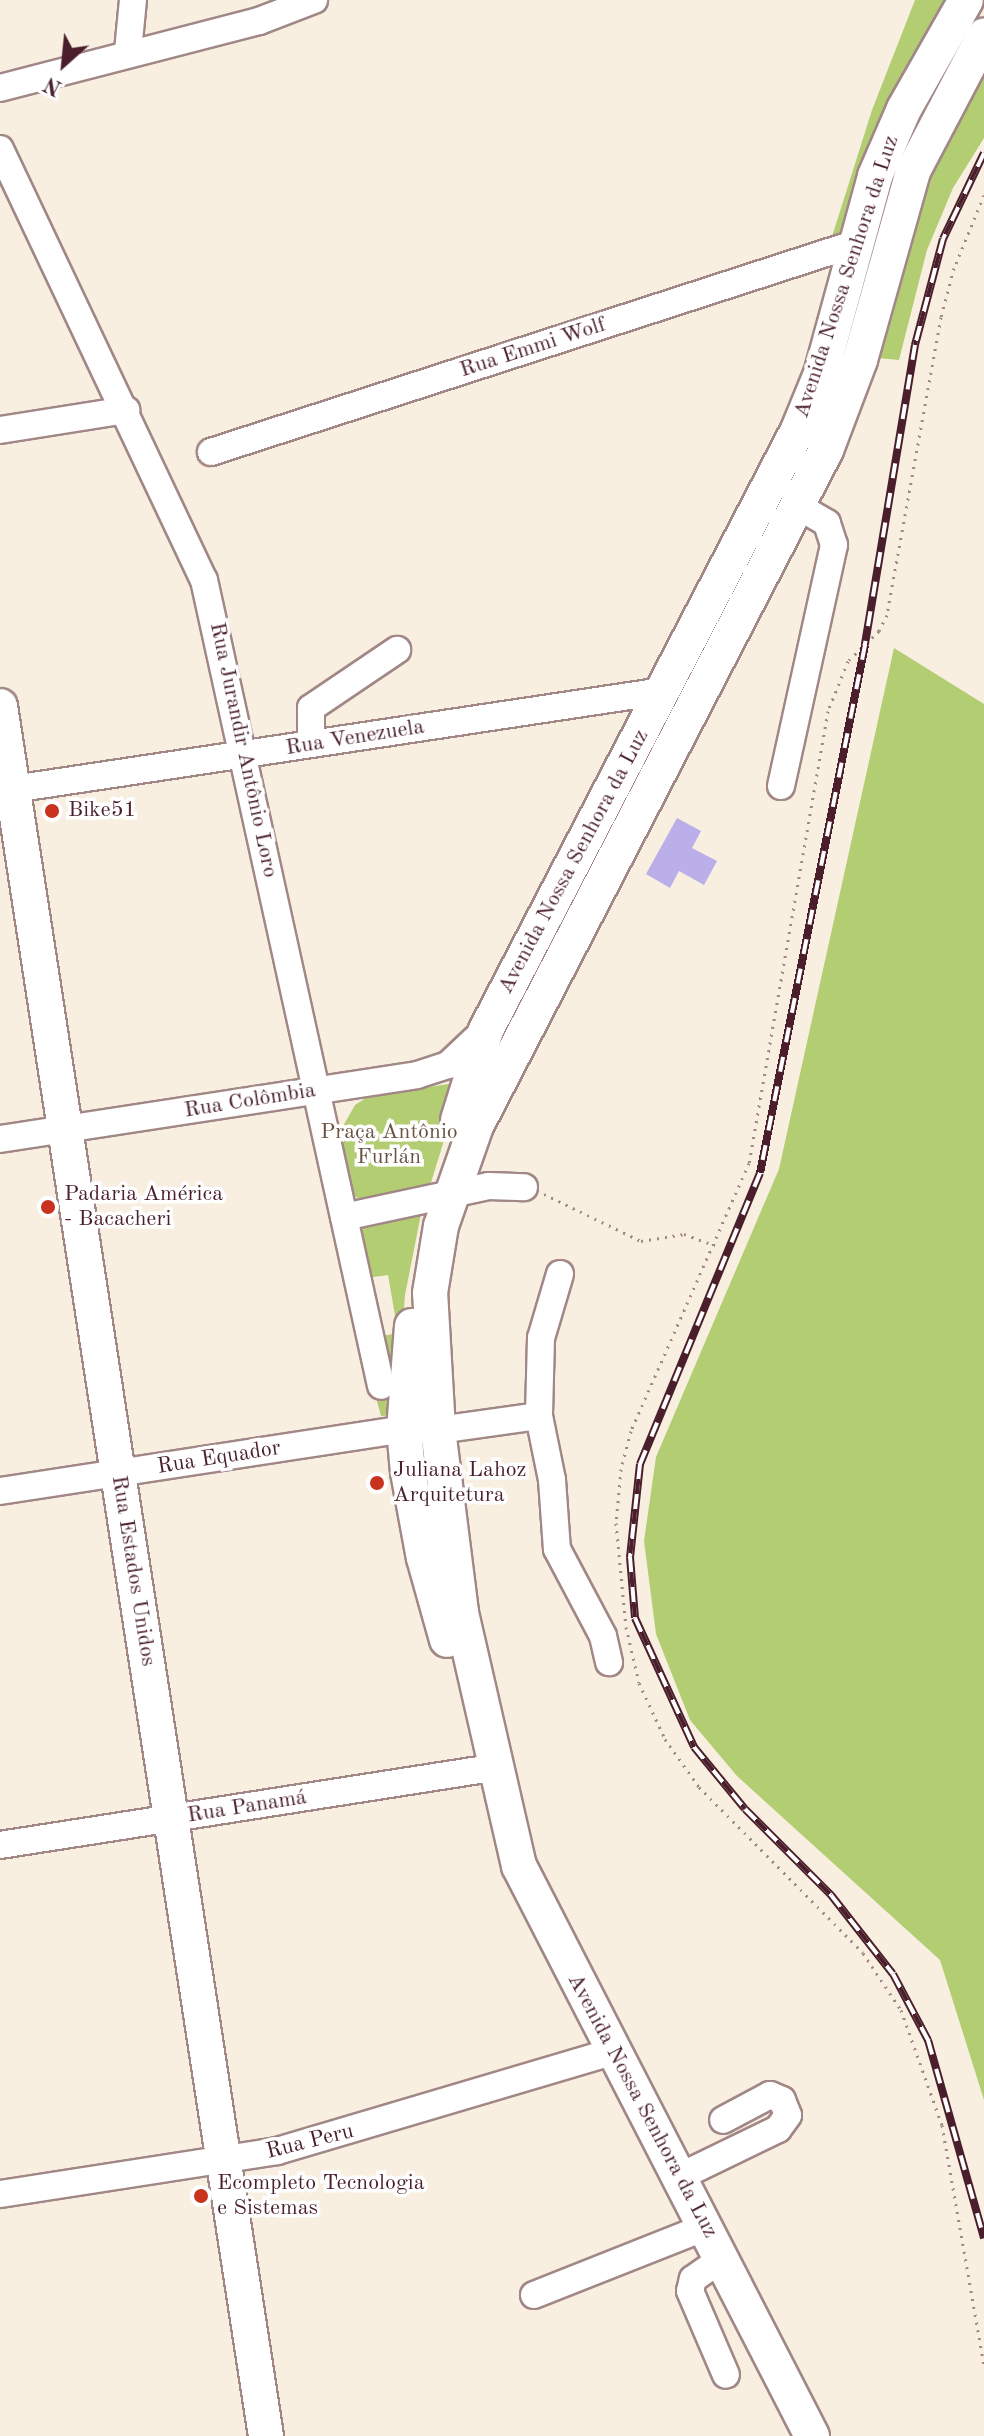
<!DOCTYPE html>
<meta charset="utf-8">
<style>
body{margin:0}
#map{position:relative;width:984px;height:2436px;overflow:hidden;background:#f8efe1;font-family:"Old Standard TT",serif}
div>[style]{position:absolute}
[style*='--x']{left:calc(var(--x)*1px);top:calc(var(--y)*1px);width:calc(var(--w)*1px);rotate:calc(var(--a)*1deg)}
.green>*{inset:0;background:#b3cd72}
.building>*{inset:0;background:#baafe9}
.path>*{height:3px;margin-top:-1.5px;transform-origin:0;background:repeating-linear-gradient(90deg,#a18786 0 2px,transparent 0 8px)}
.roads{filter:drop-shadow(2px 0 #a18786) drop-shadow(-2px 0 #a18786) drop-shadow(0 2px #a18786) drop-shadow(0 -2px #a18786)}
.minor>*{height:26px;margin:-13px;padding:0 13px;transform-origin:13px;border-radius:13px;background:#fff}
.major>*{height:34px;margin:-17px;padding:0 17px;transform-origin:17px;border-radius:17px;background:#fff}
.rail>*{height:8px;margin-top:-4px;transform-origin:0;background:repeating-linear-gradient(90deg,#fff 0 15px,#4a1f2b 0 30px);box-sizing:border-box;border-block:2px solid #4a1f2b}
.dots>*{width:22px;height:22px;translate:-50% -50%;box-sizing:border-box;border:4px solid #fff;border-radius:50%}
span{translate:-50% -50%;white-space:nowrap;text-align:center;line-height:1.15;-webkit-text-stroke:7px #fff;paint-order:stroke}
.street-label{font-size:22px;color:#4a1f2b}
.poi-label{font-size:22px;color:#4a1f2b}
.left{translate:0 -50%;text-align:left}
.park-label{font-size:22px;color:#6a5340}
.north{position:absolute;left:24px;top:24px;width:80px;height:80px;-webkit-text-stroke:6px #fff;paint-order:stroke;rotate:207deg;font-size:22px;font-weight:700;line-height:32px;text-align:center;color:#4a1f2b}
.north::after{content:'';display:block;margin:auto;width:28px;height:36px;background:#4a1f2b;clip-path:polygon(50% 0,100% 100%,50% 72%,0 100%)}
</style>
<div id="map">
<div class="green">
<i style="clip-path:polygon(915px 0,949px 0,846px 237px,830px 243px,872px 110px)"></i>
<i style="clip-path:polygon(984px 67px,984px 138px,953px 188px,927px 250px,899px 360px,878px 358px,930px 176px)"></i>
<i style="clip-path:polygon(894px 648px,984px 704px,984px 2100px,940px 1960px,737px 1776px,690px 1720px,656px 1634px,644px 1541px,656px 1457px,779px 1169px)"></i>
<i style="clip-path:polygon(462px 1082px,429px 1189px,364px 1201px,346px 1192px,338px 1135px,355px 1105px,369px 1096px)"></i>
<i style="clip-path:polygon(422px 1209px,405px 1295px,396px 1415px,381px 1416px,375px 1394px,377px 1337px,398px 1333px,388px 1275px,367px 1278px,358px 1239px,365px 1224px)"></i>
</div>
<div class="building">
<i style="clip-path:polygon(677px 818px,701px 831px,692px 848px,717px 861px,704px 885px,679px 871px,670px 888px,646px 874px)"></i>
</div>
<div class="path">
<i style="--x:984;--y:195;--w:79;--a:112.3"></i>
<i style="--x:954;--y:268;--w:51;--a:104.9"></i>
<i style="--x:941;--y:317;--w:303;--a:100.3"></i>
<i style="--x:887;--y:615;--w:18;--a:117"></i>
<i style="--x:879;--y:631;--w:43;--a:135.9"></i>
<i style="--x:848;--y:661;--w:54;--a:111.8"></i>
<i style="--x:828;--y:711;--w:459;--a:99.9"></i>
<i style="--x:749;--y:1163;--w:293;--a:113.8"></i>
<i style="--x:631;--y:1431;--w:39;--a:105"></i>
<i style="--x:621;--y:1469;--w:54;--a:95.3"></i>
<i style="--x:616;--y:1523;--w:104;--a:84.5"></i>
<i style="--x:626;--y:1627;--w:57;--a:76.9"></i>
<i style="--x:639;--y:1683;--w:62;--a:65.1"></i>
<i style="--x:665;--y:1739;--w:59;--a:54.7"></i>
<i style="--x:699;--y:1787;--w:233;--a:45.3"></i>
<i style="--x:863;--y:1953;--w:69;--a:56.3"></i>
<i style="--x:901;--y:2010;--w:122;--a:70.4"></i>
<i style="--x:942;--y:2125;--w:244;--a:80.1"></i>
<i style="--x:544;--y:1194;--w:108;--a:25.9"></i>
<i style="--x:641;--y:1241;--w:44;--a:-9.2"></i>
<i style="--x:684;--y:1234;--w:33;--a:20"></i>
</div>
<div class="roads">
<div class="minor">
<i style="--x:128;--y:51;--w:51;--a:-84.4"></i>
<i style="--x:0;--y:88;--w:268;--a:-14.5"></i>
<i style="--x:259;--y:21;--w:59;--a:-20.9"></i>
<i style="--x:0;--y:149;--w:477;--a:64.7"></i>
<i style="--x:204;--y:580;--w:825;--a:77.61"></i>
<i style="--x:0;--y:430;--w:128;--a:-9"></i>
<i style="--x:211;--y:452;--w:676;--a:-17.93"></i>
<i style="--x:311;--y:744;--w:36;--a:-90"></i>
<i style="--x:311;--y:708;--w:104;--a:-34"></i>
<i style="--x:781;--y:786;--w:247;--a:-77.6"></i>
<i style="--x:834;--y:545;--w:23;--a:-108"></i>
<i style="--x:827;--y:523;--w:34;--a:-150"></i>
<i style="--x:0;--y:791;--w:670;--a:-8.58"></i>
<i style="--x:0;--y:1139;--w:422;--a:-8.7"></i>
<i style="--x:417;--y:1075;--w:33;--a:-18"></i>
<i style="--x:448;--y:1065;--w:48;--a:-43.3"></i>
<i style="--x:344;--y:1217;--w:148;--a:-12.1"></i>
<i style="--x:489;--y:1186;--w:35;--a:2"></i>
<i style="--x:560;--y:1274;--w:67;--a:106.5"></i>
<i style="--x:541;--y:1338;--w:78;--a:91.5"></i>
<i style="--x:539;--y:1416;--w:65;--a:78.5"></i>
<i style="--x:552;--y:1480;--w:69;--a:85.9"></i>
<i style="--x:557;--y:1549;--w:98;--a:62.1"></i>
<i style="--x:603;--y:1636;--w:27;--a:77"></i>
<i style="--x:0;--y:1491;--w:409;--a:-8.7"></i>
<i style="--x:404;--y:1429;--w:34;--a:2"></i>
<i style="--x:438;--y:1430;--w:102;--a:-7.9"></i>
<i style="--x:0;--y:1845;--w:500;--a:-8.9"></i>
<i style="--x:679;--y:2177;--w:110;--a:-25.9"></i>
<i style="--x:778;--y:2129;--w:17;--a:-54"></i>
<i style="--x:788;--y:2115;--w:16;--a:-112"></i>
<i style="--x:782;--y:2100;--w:13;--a:-157"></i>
<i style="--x:770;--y:2095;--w:53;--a:152"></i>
<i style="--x:0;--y:2194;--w:280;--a:-8.8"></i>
<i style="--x:277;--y:2151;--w:349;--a:-16.5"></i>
<i style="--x:723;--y:2258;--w:37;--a:145"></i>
<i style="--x:693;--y:2279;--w:12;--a:104"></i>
<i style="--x:690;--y:2291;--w:91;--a:66.8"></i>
<i style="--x:534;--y:2295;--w:185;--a:-21.6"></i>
</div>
<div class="major">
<i style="--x:0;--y:706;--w:1750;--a:81.26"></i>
<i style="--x:458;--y:1120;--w:94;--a:-72.7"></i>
<i style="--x:486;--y:1030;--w:676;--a:-62.53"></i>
<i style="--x:798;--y:430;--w:61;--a:-67.7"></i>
<i style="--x:821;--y:374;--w:205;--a:-74.7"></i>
<i style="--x:875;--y:176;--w:73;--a:-66.6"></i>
<i style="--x:904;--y:109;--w:125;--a:-60.4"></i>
<i style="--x:412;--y:1326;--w:103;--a:94.4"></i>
<i style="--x:404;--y:1429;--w:43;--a:84.7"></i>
<i style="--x:408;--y:1472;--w:87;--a:79.5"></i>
<i style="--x:424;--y:1558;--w:85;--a:74.3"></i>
<i style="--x:812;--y:2436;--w:641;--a:-117.2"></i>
<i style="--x:519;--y:1866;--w:261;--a:-102.9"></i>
<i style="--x:461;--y:1612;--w:183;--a:-97.2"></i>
<i style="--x:438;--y:1430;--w:137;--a:-93.3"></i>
<i style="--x:430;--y:1293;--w:68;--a:-80.7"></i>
<i style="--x:441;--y:1226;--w:106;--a:-70.7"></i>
<i style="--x:476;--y:1126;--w:761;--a:-62.63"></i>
<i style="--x:826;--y:450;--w:96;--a:-69.3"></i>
<i style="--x:860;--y:360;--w:196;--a:-74.3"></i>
<i style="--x:913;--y:171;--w:153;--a:-62.3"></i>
</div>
</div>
<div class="rail">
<i style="--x:984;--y:153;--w:95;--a:115.5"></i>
<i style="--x:943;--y:239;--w:110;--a:104.8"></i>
<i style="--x:915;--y:345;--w:304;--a:99.5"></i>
<i style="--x:865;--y:645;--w:538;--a:101.25"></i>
<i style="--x:760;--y:1173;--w:315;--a:112.4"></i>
<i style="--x:640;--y:1464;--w:94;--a:96.1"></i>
<i style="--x:630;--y:1557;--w:61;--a:85.3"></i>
<i style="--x:635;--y:1618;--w:142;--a:65.4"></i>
<i style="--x:694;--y:1747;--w:80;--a:50.6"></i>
<i style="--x:745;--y:1809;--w:122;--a:45"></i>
<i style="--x:831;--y:1895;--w:100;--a:51.9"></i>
<i style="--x:893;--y:1974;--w:75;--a:62.1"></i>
<i style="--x:928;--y:2040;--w:206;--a:74.2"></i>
</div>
<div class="dots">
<i style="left:52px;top:811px;background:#c8321e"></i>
<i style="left:48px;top:1207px;background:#c8321e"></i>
<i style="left:377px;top:1483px;background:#c8321e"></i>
<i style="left:201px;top:2196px;background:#c8321e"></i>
</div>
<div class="street-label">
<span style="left:847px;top:277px;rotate:-72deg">Avenida Nossa Senhora da Luz</span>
<span style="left:533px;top:348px;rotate:-18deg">Rua Emmi Wolf</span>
<span style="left:355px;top:738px;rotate:-9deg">Rua Venezuela</span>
<span style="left:243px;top:750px;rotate:78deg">Rua Jurandir Antônio Loro</span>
<span style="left:574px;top:862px;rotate:-62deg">Avenida Nossa Senhora da Luz</span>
<span style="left:250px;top:1101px;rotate:-9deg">Rua Colômbia</span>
<span style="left:219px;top:1458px;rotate:-9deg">Rua Equador</span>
<span style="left:133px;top:1571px;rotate:81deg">Rua Estados Unidos</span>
<span style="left:247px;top:1807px;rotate:-9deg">Rua Panamá</span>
<span style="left:642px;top:2106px;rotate:62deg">Avenida Nossa Senhora da Luz</span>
<span style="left:310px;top:2142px;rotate:-14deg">Rua Peru</span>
</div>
<div class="poi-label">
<span class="left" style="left:68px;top:811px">Bike51</span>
<span class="left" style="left:64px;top:1207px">Padaria América<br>- Bacacheri</span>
<span class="left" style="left:393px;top:1483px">Juliana Lahoz<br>Arquitetura</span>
<span class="left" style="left:217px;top:2196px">Ecompleto Tecnologia<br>e Sistemas</span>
</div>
<div class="park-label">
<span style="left:389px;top:1145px">Praça Antônio<br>Furlán</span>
</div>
<div class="north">N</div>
</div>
